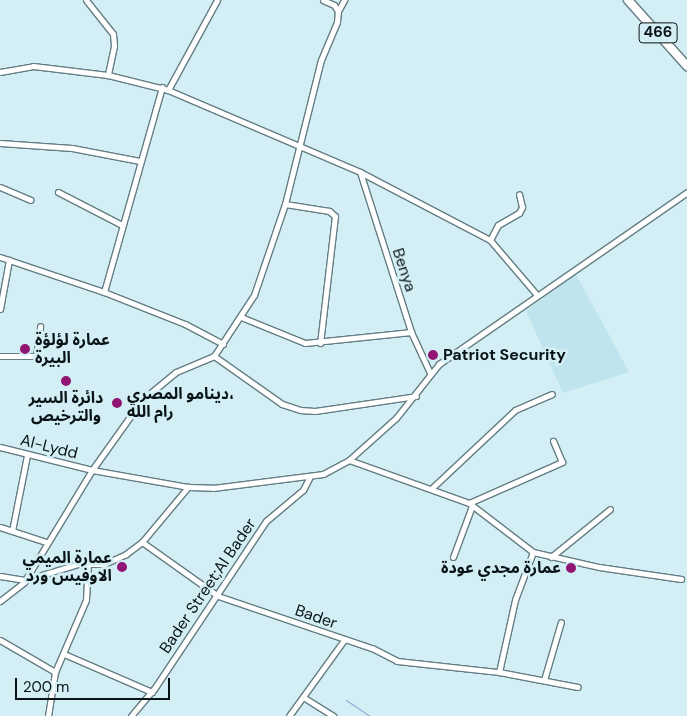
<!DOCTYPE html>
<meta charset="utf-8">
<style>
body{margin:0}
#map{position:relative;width:687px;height:716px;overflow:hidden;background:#d3eff5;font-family:"DM Sans","Noto Sans Arabic",sans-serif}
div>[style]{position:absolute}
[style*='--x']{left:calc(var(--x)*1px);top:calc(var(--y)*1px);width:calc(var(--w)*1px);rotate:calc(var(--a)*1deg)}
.built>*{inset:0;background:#bfe4ed}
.stream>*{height:1px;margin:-0.5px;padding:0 0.5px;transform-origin:0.5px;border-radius:0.5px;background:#8ea3cf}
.roads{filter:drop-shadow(1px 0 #647d83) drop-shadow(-1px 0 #647d83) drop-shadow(0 1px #647d83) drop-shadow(0 -1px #647d83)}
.street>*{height:5px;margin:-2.5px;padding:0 2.5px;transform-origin:2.5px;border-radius:2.5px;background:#fff}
.primary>*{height:8px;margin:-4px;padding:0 4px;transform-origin:4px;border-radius:4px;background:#fff}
.dots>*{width:14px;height:14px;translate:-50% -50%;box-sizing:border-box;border:2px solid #d3eff5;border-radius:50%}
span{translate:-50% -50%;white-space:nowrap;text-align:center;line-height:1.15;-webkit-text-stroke:5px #d3eff5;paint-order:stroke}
.shield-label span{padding:1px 4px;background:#d3eff5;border:1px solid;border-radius:4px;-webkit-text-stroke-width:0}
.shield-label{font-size:15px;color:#091316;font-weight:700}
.street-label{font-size:16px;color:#091316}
.poi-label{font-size:16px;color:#091316;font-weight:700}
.left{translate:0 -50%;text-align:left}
.right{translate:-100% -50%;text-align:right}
.scale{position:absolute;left:15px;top:678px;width:155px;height:22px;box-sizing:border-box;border:2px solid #091316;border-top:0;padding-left:6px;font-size:15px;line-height:18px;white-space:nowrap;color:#091316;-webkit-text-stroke:4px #d3eff5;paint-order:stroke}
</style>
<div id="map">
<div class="built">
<i style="clip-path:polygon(576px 274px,629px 372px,563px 393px,526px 311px)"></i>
</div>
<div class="stream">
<i style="--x:346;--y:700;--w:29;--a:34"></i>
</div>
<div class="roads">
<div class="street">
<i style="--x:86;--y:0;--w:43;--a:51.5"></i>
<i style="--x:113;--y:34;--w:12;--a:85"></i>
<i style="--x:114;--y:46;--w:30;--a:102"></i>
<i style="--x:338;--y:11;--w:13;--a:-61"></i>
<i style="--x:0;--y:72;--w:34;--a:-10"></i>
<i style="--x:33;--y:66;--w:17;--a:7"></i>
<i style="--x:50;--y:68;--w:58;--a:6.9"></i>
<i style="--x:108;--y:75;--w:62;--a:14"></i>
<i style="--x:168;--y:90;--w:209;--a:23.1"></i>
<i style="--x:360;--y:172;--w:147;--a:27.6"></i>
<i style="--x:490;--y:240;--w:72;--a:49.5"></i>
<i style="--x:168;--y:90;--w:102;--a:-61.4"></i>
<i style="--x:0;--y:143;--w:72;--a:4"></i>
<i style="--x:72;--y:148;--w:69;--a:10.8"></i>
<i style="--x:360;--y:172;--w:168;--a:72.3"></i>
<i style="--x:411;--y:332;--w:45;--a:65.1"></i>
<i style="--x:0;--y:187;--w:33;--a:23"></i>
<i style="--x:58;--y:192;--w:72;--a:27.3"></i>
<i style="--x:285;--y:204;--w:45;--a:9"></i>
<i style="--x:329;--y:211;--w:8;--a:40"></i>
<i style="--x:335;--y:216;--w:128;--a:96.7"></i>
<i style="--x:490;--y:240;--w:17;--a:-62"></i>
<i style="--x:498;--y:225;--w:24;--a:-30"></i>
<i style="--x:519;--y:213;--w:7;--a:-63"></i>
<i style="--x:522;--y:207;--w:13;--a:-103"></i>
<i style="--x:0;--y:257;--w:110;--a:18.6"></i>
<i style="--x:104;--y:292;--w:87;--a:21.6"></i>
<i style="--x:185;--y:324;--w:43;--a:27.8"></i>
<i style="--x:104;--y:292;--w:213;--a:-74.2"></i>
<i style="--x:0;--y:309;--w:50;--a:-79.6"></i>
<i style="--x:241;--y:317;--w:69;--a:22.1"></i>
<i style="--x:305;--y:343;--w:107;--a:-5.9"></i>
<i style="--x:0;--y:356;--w:36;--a:0"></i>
<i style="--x:36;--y:356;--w:30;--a:-82"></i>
<i style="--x:214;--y:356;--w:83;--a:35.2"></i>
<i style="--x:282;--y:404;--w:19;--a:18"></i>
<i style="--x:300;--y:410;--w:15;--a:4"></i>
<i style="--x:315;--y:411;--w:102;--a:-8.4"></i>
<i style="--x:0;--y:447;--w:95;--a:14"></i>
<i style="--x:92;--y:470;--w:97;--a:10"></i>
<i style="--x:188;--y:487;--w:25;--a:2"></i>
<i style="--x:213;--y:488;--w:111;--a:-7.3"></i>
<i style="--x:323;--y:474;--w:30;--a:-28"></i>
<i style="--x:349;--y:460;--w:63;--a:-41.8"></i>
<i style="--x:396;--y:418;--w:69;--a:-51.5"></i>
<i style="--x:439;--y:364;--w:302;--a:-34.7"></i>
<i style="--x:349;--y:460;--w:127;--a:19.7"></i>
<i style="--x:469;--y:503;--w:81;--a:37.4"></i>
<i style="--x:533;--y:552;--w:51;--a:110.6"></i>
<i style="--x:515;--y:600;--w:74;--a:102.5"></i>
<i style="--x:432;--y:488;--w:114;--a:-43.2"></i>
<i style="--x:515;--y:410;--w:40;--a:-23.4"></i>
<i style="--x:469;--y:503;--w:102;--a:-23.8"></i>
<i style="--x:562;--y:462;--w:23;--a:-113"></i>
<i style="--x:0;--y:527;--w:48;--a:18.1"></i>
<i style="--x:12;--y:531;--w:77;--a:-78.8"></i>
<i style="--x:142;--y:542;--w:93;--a:35.4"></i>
<i style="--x:218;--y:596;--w:163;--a:18.7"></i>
<i style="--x:372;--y:648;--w:28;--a:27"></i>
<i style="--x:397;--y:661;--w:103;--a:6.2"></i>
<i style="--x:499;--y:672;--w:80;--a:10.8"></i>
<i style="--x:533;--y:552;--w:68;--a:12.8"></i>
<i style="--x:599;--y:567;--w:83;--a:8.3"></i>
<i style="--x:453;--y:557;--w:54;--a:-69.6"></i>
<i style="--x:551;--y:557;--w:76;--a:-39.1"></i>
<i style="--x:0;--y:576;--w:25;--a:9"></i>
<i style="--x:25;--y:580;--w:55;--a:-16.8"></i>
<i style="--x:78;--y:564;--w:26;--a:0"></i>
<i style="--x:104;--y:564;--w:24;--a:-24"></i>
<i style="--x:126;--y:554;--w:20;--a:-37"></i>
<i style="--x:142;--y:542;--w:72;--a:-50.1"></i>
<i style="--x:0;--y:601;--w:31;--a:-38"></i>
<i style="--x:24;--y:582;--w:131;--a:-58.7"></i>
<i style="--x:92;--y:470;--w:86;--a:-54.5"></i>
<i style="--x:142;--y:400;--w:44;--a:-39.5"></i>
<i style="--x:176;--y:372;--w:41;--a:-22.8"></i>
<i style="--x:214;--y:356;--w:73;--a:-56.7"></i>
<i style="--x:254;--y:295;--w:96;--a:-71.2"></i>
<i style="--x:285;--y:204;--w:148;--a:-76"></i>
<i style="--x:321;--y:60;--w:41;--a:-67.2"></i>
<i style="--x:337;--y:22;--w:11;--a:-85"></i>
<i style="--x:338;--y:11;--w:7;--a:-124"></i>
<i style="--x:334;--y:5;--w:12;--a:-156"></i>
<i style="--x:0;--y:640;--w:64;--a:30.2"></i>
<i style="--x:64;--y:654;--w:96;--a:23.4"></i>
<i style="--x:544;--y:680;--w:60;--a:-73.7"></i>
<i style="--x:303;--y:697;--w:36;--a:32"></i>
<i style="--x:48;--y:716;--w:45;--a:-81"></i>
<i style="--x:55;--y:672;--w:78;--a:-66.7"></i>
<i style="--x:86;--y:600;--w:36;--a:-87"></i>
<i style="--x:131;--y:716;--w:35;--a:-50"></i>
<i style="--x:154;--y:689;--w:202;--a:-56.3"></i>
<i style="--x:266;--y:521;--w:48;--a:-40"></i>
<i style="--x:303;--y:490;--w:16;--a:-63"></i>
<i style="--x:289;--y:716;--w:94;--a:-54.1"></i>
</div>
<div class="primary">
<i style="--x:628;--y:0;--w:89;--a:48.2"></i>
</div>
</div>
<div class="dots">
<i style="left:25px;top:349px;background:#911673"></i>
<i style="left:433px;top:355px;background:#911673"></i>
<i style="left:66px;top:381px;background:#911673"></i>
<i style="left:117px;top:403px;background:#911673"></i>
<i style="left:122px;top:567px;background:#911673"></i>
<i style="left:571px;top:568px;background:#911673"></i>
</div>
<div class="shield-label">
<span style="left:658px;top:33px">466</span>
</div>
<div class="street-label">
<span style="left:404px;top:270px;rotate:72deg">Benya</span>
<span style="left:49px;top:447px;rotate:14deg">Al-Lydd</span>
<span style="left:208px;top:586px;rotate:-56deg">Bader Street;Al Bader</span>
<span style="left:316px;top:617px;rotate:19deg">Bader</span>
</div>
<div class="poi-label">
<span class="left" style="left:35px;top:349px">عمارة لؤلؤة<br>البيرة</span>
<span class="left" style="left:443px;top:355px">Patriot Security</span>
<span class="left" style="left:127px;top:403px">دينامو المصري،<br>رام الله</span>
<span style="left:66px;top:407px">دائرة السير<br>والترخيص</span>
<span class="right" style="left:112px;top:567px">عمارة الميمي<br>الاوفيس ورد</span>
<span class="right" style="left:561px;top:568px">عمارة مجدي عودة</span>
</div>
<div class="scale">200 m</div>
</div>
